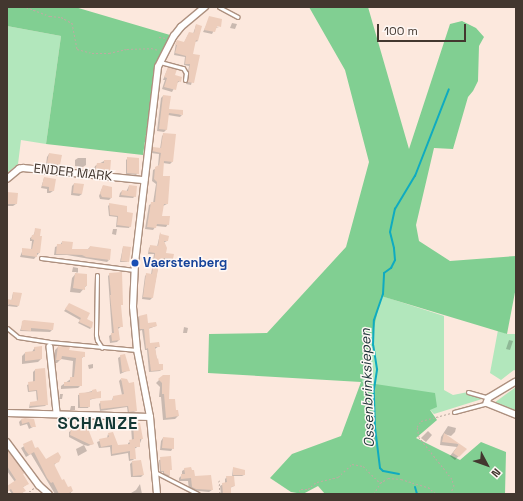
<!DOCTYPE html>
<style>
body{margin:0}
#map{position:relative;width:523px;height:501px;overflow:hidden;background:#fce8dd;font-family:"Space Grotesk",sans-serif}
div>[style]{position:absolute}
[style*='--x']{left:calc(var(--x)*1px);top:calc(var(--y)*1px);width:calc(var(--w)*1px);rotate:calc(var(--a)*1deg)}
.green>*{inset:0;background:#b2e7bc}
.forest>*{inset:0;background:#81cf92}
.shadow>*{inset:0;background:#0003}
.stream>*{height:2px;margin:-1px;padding:0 1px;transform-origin:1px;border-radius:1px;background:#0fabc0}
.building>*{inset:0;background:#edcdbb}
.path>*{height:1px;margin-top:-0.5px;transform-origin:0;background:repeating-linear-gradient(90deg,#bdaba1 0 2px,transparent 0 4px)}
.roads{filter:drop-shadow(1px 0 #ad907f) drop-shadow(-1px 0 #ad907f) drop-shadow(0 1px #ad907f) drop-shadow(0 -1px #ad907f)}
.lane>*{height:3px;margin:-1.5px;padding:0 1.5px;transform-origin:1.5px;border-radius:1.5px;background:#fff}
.street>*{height:5.5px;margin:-2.75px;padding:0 2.75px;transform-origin:2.75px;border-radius:2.75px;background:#fff}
.dots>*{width:11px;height:11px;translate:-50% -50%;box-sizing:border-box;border:2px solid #fff8f5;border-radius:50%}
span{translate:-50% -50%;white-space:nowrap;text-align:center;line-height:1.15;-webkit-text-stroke:3px #fff8f5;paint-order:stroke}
.street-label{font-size:13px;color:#43372f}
.transit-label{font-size:13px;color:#164399;font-weight:700}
.left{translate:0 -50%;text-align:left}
.water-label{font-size:14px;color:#1f3539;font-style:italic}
.district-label{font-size:17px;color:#153835;font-weight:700;letter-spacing:1px}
.frame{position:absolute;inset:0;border:8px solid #43372f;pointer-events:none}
.north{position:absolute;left:467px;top:445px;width:40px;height:40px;-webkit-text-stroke:3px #fff8f5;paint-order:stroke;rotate:131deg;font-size:11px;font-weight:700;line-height:16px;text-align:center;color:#43372f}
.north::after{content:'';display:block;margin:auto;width:14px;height:18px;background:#43372f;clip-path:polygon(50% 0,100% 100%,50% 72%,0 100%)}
.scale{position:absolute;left:377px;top:24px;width:89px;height:18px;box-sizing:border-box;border:2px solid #43372f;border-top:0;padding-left:5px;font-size:12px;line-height:14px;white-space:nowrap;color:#43372f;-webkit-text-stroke:3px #fff8f5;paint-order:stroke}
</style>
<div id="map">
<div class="green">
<i style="clip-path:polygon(7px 26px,61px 36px,46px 144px,21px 140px,18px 164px,7px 173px)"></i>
<i style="clip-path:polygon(373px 286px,382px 296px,444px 316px,444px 390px,453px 395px,468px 392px,482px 399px,434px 414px,430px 410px,361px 382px,366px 361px)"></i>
<i style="clip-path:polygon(498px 330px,507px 334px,516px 334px,516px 371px,514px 370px,501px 380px,490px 373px)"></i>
<i style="clip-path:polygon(516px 387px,516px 411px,494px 403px)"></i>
</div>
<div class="forest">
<i style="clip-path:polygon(7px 7px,75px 7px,170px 35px,156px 65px,143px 155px,46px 144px,61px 36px,7px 26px)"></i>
<i style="clip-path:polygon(309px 7px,368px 7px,409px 149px,450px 24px,462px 21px,476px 28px,484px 37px,479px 46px,478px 81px,473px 91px,468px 97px,453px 149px,434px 148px,416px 225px,419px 241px,450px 261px,516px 256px,516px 287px,507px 334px,381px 296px,362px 382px,435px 393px,437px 407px,430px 410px,437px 420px,416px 438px,460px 460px,481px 442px,506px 452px,505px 494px,325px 494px,318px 486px,303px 494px,291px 492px,270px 478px,292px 454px,341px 436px,361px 382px,208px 373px,209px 334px,267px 333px,346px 247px,369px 162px,345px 70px)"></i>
</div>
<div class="shadow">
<i style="clip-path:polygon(210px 18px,220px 26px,212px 26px,219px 27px,215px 28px,212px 34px,203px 32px)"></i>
<i style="clip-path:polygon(232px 23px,237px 24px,235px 29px,230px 28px)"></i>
<i style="clip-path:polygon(196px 25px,198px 41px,195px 42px,191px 54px,199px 56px,191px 85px,186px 84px,189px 66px,184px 65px,185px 57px,174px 55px,176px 43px,177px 41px,184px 43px,188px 35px,193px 34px)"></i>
<i style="clip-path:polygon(168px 68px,180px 81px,177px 83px,172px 92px,162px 89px,165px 80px,163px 80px)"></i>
<i style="clip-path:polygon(163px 96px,168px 110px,182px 115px,180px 117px,168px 115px,166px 130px,164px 132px,157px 131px,161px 98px)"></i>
<i style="clip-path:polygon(164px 134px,172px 162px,170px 164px,163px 163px,162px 176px,167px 204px,163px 206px,161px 216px,168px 224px,166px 227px,156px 226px,153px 230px,145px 229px,149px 205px,153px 203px,156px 184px,152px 181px,153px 170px,158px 167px,159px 154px,151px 153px,151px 150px,153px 148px,160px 149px,162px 136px)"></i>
<i style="clip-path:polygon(49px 154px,59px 165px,57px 167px,46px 165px,47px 157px)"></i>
<i style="clip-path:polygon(78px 158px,86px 158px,86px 165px,83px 167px,75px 166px,75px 160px)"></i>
<i style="clip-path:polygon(128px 158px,138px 173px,136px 175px,126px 174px,126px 160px)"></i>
<i style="clip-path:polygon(104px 161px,109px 172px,107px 174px,93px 173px,95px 166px)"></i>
<i style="clip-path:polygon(44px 178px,53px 191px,50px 193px,47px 193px,47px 189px,41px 188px)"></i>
<i style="clip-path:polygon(74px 184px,82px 194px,79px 196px,71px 195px,72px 186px)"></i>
<i style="clip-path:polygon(103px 186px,111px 198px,109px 200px,100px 199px,99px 196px)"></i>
<i style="clip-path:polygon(129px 186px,135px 196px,133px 198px,119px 197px,120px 193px,122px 191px,126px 192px)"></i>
<i style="clip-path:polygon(7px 193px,17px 194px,16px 204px,13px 206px,7px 206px)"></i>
<i style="clip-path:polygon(110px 204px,126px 213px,130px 226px,129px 228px,116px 227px,117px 217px,109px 216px,108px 206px)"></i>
<i style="clip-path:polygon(36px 229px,39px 253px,34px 259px,20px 257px,23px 249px,31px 250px,32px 241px,30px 241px,30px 238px,33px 236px)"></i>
<i style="clip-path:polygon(113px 229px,117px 229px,116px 235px,112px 234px)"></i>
<i style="clip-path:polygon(160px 234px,167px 241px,163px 243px,165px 254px,172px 255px,172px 259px,170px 261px,162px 260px,162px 266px,158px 268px,152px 298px,150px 300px,142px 299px,145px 276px,147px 274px,151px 275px,154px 254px,148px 254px,149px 248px,151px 246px,157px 247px)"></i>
<i style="clip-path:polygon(62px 242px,71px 249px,87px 250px,90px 247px,109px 260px,107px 262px,67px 255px,54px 255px,55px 247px,60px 245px)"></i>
<i style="clip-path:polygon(123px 247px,128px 261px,127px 262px,120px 262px)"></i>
<i style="clip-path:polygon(73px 267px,78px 268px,78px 272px,76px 274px,86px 275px,86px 286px,80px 293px,70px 292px,72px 278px,77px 272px,72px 272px)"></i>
<i style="clip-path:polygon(110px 274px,122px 304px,120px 306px,122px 326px,118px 329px,119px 340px,117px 342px,110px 343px,109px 336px,112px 334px,108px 276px)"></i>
<i style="clip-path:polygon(13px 293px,18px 306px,17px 307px,7px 306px,11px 302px)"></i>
<i style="clip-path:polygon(69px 305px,86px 320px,91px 328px,90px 329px,78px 323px,80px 320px,64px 311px)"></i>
<i style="clip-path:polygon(139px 316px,147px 324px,156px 326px,148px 329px,149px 344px,159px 346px,155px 349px,158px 366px,162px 369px,160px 371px,149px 372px,147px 350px,145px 350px,142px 330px,139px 331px,137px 318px)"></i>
<i style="clip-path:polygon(23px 322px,52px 330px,50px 332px,20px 331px)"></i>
<i style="clip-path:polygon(184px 327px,188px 328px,187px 333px,183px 333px)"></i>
<i style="clip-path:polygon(509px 340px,513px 341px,510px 350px,506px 349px)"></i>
<i style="clip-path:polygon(35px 347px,41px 359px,38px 362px,22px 364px,22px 356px,25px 353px,32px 352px)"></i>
<i style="clip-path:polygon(58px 347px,84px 356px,81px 359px,81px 385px,78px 388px,61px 389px,61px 386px,72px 378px,73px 361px,61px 359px,57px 363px,54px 363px,55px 350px)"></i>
<i style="clip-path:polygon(121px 356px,129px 370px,120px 374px,118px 358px)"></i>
<i style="clip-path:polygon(93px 364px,93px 368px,89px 369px,88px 365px)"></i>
<i style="clip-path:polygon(35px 370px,47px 404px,45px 406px,29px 408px,30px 403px,37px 402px,36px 391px,28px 392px,27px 385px,33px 382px,33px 372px)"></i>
<i style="clip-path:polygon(163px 376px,168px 400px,178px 416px,175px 419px,163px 420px,161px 397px,159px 397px,160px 387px,156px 383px)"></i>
<i style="clip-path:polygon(121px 379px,136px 411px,128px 414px,127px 407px,100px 411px,99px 404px,101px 402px,112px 401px,113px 397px,122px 395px,119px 381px)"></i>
<i style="clip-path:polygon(92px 391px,100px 397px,89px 400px,89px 406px,88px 408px,78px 408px,78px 395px)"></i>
<i style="clip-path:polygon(60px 394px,63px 394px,62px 399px,59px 399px)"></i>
<i style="clip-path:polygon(71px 406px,75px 406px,75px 410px,70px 410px)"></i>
<i style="clip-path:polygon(21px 420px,33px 420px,35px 426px,29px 429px,27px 424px,20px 426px,19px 422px)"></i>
<i style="clip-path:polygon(77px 420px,81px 429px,93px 444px,88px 446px,84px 445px,87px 451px,78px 456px,76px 449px,84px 445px,69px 437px,69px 432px,75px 428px,75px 422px)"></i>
<i style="clip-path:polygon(139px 424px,142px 438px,139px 446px,134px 449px,135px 458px,133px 460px,129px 461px,128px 453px,111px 456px,110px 447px,99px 448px,97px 442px,107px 438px,108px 434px,117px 446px,128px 445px,128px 443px,132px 441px,131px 427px)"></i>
<i style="clip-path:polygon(448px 426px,456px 428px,455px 432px,451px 436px,444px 434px,465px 449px,455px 460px,450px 456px,457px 447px,440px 445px,441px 437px)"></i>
<i style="clip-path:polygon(428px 431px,432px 435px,426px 442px,421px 438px)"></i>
<i style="clip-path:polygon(163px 438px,173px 448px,171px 451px,160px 450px,161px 441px)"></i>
<i style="clip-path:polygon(31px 442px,35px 449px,45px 460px,58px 461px,54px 465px,61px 482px,72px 491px,70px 494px,55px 494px,31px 454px,26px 457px,21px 448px)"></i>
<i style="clip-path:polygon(7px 450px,22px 474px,26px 485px,22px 488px,24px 491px,21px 494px,12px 494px,9px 490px,7px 491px,7px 487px,15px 482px,7px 471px)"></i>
<i style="clip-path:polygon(170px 457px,169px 476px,167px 478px,163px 475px,163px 472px,160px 472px,159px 460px)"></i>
<i style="clip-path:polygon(132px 462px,143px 475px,141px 477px,131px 477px,130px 464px)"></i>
<i style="clip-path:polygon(233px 468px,244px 475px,242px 476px,233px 476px,234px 486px,230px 488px,230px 494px,221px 494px,220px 486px,225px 483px,225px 479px,227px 477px,232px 477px)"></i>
<i style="clip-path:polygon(185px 469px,194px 477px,212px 490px,209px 492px,189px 490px,188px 481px,179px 481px,179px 478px,182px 475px,182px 471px)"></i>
<i style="clip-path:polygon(140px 484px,142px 494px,131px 494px,131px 493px,136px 490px)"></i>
</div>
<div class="stream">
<i style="--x:399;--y:474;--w:16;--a:-169"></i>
<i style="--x:383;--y:471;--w:4;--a:-135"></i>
<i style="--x:380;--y:468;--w:41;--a:-97"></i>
<i style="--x:375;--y:427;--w:38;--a:-92"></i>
<i style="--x:374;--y:389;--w:20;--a:-81"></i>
<i style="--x:377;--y:369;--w:24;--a:-99"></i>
<i style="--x:373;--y:345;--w:25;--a:-88"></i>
<i style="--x:374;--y:320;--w:28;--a:-71"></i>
<i style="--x:383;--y:294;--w:21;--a:-87"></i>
<i style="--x:384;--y:273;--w:9;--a:-36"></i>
<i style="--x:391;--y:268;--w:9;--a:-63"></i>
<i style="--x:395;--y:260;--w:12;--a:-95"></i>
<i style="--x:394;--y:248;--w:16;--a:-104"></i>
<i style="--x:390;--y:232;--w:24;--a:-78"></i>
<i style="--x:395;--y:209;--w:39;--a:-59"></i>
<i style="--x:415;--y:176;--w:93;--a:-68.7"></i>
<i style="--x:415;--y:487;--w:7;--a:74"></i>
</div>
<div class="building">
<i style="clip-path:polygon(209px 16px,222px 19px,221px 27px,217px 26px,215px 32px,204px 30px)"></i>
<i style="clip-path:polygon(196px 24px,202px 26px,198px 41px,196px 40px,193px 54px,200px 55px,194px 83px,187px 82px,190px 64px,185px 64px,186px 56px,175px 53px,177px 45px,175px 45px,177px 40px,184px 42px,189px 32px,194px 33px)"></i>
<i style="clip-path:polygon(168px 67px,177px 69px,175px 75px,182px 77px,181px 82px,178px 81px,176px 90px,164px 87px,167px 78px,164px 77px)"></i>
<i style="clip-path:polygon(163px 95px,171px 96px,169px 109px,183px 110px,183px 115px,169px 113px,167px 130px,159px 129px)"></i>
<i style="clip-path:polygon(163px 133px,176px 134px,173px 162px,164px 161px,163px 176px,170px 176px,168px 204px,164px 204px,162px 216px,170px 216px,169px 225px,157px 224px,156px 228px,147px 227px,151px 202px,155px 202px,157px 182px,154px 179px,155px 167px,159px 165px,161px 153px,152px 151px,153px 147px,161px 148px)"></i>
<i style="clip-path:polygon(49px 153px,62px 155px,60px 165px,47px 163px)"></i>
<i style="clip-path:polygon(127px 157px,139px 158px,139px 174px,127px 173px)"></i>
<i style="clip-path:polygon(104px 160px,111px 160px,110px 172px,95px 171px,97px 163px,104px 163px)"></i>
<i style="clip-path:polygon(44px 177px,56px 179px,54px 191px,49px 191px,49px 187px,42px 186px)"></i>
<i style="clip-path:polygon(74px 183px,84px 184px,82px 194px,73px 193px)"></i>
<i style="clip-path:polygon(103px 185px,112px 187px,112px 198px,102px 197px,100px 193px)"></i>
<i style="clip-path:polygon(129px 185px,137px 186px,136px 197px,121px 195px,122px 190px,128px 191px)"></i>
<i style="clip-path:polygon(7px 192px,18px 193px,17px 204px,8px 204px)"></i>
<i style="clip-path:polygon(109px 203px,127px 206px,127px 212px,133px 213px,131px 227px,117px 225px,118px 216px,110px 215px)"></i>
<i style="clip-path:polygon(35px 228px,41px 229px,40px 236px,42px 236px,40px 253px,37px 253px,37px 257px,22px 255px,22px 248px,32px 249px,34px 240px,31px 239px,32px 235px,34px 235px)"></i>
<i style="clip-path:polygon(160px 232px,161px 234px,169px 236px,168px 241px,164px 241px,167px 248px,166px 253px,174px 254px,173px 259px,164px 258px,162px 266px,160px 266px,158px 269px,153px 298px,143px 297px,146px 273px,152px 274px,155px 253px,149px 252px,150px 245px,158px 246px)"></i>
<i style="clip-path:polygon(62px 241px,73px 242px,72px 249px,89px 249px,90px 246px,111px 249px,110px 260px,86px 257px,82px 255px,56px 254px,57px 244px,62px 244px)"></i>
<i style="clip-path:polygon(123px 246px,131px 247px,129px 262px,121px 261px)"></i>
<i style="clip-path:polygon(122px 272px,123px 305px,121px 305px,123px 327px,118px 327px,120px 340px,112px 341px,111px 333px,114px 333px,110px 295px,111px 295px,109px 273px)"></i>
<i style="clip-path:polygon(75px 273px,87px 274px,87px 286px,85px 286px,85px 290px,73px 288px)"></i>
<i style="clip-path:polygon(13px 292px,22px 293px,19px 306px,7px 304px,7px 299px,12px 300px)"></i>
<i style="clip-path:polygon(69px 303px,90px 313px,87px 319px,93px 322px,92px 328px,79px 322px,81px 318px,65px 309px)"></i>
<i style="clip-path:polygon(147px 314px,148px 323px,156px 322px,157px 326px,149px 328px,150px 343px,159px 342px,160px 347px,155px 347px,157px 359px,158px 358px,159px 364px,163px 364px,163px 370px,151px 371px,148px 348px,146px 349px,144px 329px,140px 329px,139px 316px)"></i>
<i style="clip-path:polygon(24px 320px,54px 323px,53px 330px,31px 328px,31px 331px,21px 330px,22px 321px)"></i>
<i style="clip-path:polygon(42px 346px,42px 359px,25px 361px,25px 352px,35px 351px,34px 347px)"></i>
<i style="clip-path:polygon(58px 346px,70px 347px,69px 350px,85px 352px,85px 357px,82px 357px,82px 386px,64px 386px,64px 382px,70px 382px,70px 377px,74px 377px,76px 358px,62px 356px,61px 360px,56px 360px)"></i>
<i style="clip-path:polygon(125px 354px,130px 371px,122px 372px,120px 355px)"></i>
<i style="clip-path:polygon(45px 368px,48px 405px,30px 406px,30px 402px,37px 401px,38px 399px,37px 390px,29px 391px,28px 382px,35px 381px,35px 369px)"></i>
<i style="clip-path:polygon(163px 375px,170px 375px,169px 399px,175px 399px,176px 410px,178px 410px,179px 416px,166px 418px,164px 394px,162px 394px,162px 383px,158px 379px)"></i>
<i style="clip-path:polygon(121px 378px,127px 379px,129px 383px,134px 382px,137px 411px,129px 412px,128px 406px,101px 409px,100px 401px,113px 400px,113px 396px,124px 394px)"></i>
<i style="clip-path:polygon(96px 389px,97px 392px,101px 391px,101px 398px,90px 399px,90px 407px,80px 407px,79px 393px,92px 392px,92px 390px)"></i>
<i style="clip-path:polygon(25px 418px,34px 419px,36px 427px,31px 427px,29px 422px,22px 424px,21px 419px)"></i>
<i style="clip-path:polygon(76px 419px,82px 419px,82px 428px,87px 426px,94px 444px,91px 445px,70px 435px,71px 429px,76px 427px)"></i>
<i style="clip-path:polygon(140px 423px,143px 439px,140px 439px,140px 447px,135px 447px,136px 459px,130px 459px,130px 451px,112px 454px,112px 445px,101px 447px,99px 439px,109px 437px,108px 433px,113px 432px,118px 445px,130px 444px,129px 440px,134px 439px,133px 424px)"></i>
<i style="clip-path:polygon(444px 433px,467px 449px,459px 457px,453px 453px,459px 444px,442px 442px)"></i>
<i style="clip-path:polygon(163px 437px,174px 438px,174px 449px,162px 448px)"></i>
<i style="clip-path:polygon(32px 440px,35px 448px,38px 447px,46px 459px,58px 452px,61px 457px,59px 462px,54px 464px,62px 480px,64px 479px,68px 487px,71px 486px,73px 491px,67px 494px,59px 494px,53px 482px,51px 483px,47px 478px,34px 452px,29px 455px,25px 450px,23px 444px)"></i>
<i style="clip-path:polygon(7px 449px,25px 473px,23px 474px,29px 484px,23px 487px,26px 491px,20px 494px,14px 494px,11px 489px,7px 492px,7px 486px,16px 480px,7px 466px)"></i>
<i style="clip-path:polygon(171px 456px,172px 470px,170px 470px,170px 476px,164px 473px,164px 471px,161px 471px,160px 457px)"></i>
<i style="clip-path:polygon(141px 460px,144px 475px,133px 476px,132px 461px)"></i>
<i style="clip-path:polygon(191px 467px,192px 470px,194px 470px,195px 476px,211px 475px,213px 490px,196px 489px,192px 487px,191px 478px,181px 479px,181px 474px,185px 474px,184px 468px)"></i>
<i style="clip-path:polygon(233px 467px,245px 470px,245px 475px,233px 475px)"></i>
<i style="clip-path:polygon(226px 476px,234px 476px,235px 486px,231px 487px,231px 494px,223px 494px,222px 483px,227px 482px)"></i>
</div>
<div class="path">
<i style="--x:26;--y:7;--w:26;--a:21"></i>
<i style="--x:50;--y:16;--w:11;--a:5"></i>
<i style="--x:61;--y:17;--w:13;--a:29"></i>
<i style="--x:72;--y:23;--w:26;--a:79"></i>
<i style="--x:77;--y:49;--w:16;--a:15"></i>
<i style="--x:92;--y:53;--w:17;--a:0"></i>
<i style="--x:109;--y:53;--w:18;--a:-13"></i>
<i style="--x:127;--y:49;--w:24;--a:-2"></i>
<i style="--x:151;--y:48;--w:8;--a:14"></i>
<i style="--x:159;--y:37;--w:7;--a:8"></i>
<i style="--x:219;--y:480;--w:14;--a:86"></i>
<i style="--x:317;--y:482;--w:22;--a:-13"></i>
<i style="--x:338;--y:477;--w:19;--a:-43"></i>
<i style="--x:352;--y:464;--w:11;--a:10"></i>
<i style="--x:363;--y:466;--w:24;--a:45"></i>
<i style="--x:26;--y:494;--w:10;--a:-37"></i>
<i style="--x:296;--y:494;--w:7;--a:-45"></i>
<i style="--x:301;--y:489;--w:7;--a:0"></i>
<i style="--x:308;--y:489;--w:11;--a:-41"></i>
<i style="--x:374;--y:494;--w:13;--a:-61"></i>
<i style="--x:380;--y:483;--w:9;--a:-32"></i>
<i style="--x:388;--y:478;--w:13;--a:4"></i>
<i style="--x:401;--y:479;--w:28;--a:17"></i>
<i style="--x:428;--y:487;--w:11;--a:41"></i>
<i style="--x:450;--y:494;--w:9;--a:-63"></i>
<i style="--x:454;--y:486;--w:7;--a:-106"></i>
<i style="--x:452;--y:479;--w:53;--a:-128.2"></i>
<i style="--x:419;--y:437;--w:10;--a:-101"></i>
<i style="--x:417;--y:427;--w:7;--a:-56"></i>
<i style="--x:421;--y:421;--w:30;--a:-15"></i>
</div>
<div class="roads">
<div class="lane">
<i style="--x:219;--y:7;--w:21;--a:28"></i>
<i style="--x:160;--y:62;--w:24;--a:15"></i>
<i style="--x:183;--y:68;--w:6;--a:59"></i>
<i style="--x:186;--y:73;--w:7;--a:98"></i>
<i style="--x:41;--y:258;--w:94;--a:7.4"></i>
<i style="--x:97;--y:275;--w:60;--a:91"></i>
<i style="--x:96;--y:335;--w:5;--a:79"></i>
<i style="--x:97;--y:340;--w:9;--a:58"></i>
<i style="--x:7;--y:328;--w:14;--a:39"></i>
<i style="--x:18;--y:337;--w:31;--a:9"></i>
<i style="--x:49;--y:342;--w:88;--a:5.2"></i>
<i style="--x:468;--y:392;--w:22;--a:16"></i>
<i style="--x:454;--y:412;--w:34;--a:-15"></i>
<i style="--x:155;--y:472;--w:48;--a:27.1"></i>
</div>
<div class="street">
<i style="--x:7;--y:179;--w:16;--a:-40"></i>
<i style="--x:19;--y:169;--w:4;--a:-14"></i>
<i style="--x:23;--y:168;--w:122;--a:5.7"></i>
<i style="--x:50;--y:347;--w:66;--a:83.9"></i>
<i style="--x:516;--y:382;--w:31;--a:149"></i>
<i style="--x:489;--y:398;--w:5;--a:112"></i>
<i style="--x:487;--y:403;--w:31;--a:22"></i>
<i style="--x:7;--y:413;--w:143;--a:1.6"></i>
<i style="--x:7;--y:442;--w:54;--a:53.3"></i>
<i style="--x:39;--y:485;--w:13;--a:42"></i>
<i style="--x:157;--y:494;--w:77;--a:-95.2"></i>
<i style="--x:150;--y:417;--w:68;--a:-101"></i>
<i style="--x:137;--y:350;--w:43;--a:-95.3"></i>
<i style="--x:133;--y:307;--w:44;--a:-87.4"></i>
<i style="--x:135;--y:263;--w:197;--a:-83.3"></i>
<i style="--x:158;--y:67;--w:35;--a:-63"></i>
<i style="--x:174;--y:36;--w:11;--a:-52"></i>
<i style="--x:181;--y:27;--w:31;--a:-40"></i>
</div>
</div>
<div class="dots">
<i style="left:135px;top:263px;background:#1a4fb4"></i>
</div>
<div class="street-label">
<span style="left:73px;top:173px;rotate:6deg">ENDER MARK</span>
</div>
<div class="transit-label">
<span class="left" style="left:143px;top:263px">Vaerstenberg</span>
</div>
<div class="water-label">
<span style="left:367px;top:388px;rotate:-92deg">Ossenbrinksiepen</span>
</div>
<div class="district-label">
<span style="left:98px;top:424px">SCHANZE</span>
</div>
<div class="frame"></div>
<div class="north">N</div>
<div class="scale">100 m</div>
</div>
